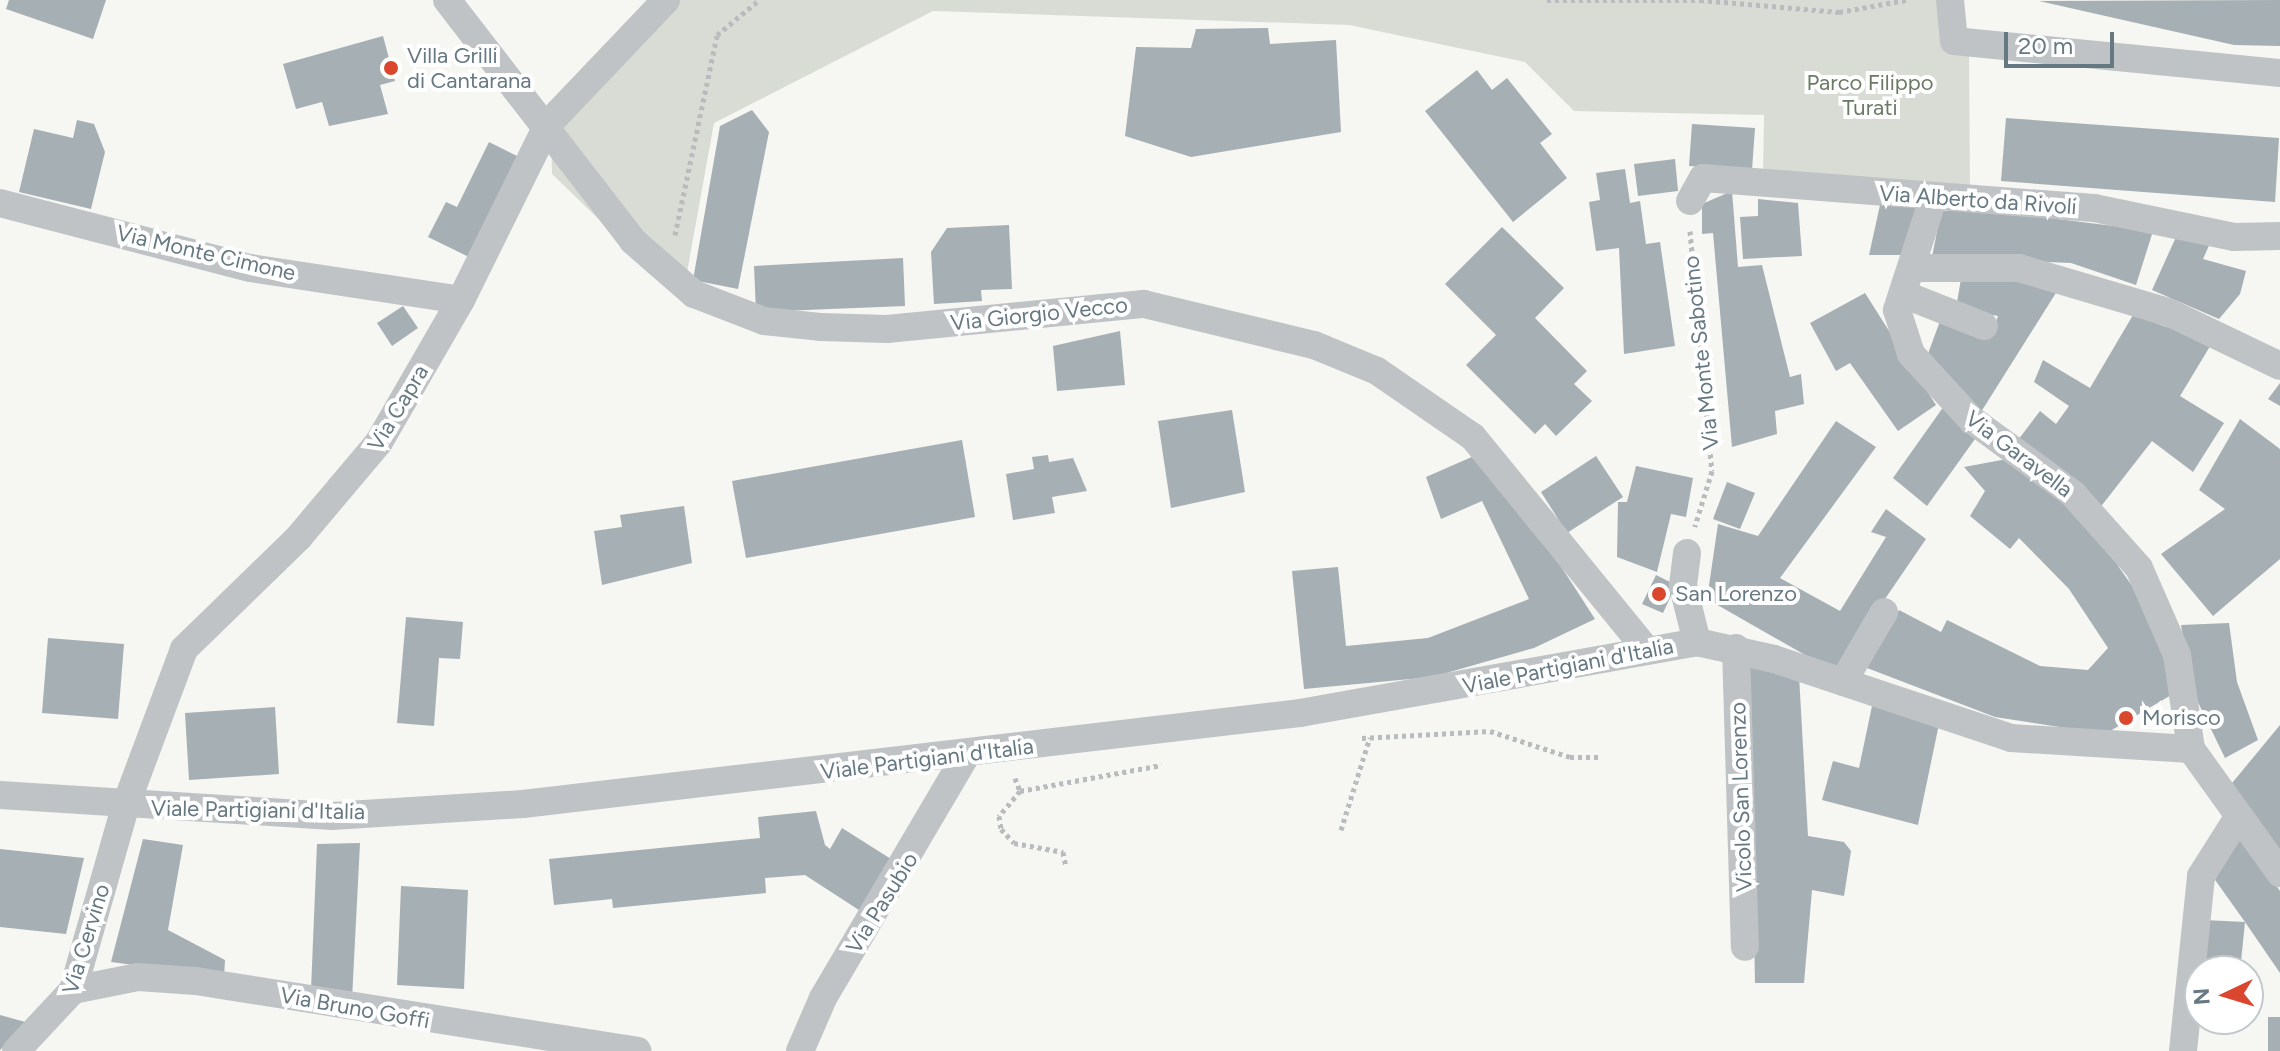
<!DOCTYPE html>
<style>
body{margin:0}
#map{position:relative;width:2280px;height:1051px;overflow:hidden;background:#f6f6f3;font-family:Figtree,sans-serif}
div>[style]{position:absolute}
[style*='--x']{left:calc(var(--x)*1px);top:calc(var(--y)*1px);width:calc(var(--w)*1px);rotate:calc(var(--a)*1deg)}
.green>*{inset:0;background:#d8dcd4}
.building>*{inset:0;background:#a6afb3}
.path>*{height:5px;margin-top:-2.5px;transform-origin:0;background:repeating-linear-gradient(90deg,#b9bcbe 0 4px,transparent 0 8px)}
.minor>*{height:28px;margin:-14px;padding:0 14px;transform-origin:14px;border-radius:14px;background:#bfc3c6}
.dots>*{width:22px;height:22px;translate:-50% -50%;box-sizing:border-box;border:4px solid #fff;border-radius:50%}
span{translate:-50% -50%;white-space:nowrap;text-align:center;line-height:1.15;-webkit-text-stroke:8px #fff;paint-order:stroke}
.poi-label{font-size:22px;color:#667882}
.left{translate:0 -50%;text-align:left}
.park-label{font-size:22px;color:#6b7a65}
.street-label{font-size:22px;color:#667882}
.north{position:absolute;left:2184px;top:955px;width:80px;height:80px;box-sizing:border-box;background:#fff;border:2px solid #c2c9cd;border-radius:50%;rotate:266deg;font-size:22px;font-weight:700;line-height:32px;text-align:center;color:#667882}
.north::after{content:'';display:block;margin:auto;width:28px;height:36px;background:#da462e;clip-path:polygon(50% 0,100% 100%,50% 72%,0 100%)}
.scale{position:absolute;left:2004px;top:32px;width:110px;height:36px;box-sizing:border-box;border:4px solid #667882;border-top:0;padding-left:10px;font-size:24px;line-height:28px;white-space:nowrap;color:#667882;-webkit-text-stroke:6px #fff;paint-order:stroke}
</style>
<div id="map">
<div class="green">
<i style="clip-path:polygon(676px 0,1946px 0,1969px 46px,1970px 195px,1763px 174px,1764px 115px,1574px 111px,1525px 62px,1349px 25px,933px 11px,714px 123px,682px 300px,552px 174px,551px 126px)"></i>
</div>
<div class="building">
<i style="clip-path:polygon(9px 0,106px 0,93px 39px,6px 9px)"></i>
<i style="clip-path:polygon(2280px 0,2280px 46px,2234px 45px,2039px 1px)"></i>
<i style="clip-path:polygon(1268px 28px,1270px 44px,1336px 40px,1341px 132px,1191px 157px,1125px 136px,1136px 47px,1191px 48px,1196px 29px)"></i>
<i style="clip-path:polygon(383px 36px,395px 81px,380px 85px,388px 114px,329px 126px,322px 102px,296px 109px,283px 64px)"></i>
<i style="clip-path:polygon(1477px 70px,1492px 90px,1507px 78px,1552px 134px,1540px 143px,1567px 178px,1513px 222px,1425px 111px)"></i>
<i style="clip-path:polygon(752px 110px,769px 132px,738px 289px,693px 280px,720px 126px)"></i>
<i style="clip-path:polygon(2006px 118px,2279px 138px,2275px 202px,2001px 181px)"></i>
<i style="clip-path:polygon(77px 120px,94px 124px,105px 152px,91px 209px,19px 192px,34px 129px,73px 138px)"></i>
<i style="clip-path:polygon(1692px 124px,1755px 128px,1752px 170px,1689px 166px)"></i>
<i style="clip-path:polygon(489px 142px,519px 157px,469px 257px,428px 237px,446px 202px,457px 207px)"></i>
<i style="clip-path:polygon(1675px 159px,1678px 191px,1638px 196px,1634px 164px)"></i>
<i style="clip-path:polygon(1625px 169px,1630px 203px,1640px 201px,1646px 244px,1660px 242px,1675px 346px,1624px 354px,1619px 248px,1596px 251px,1589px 202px,1600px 200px,1596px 173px)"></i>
<i style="clip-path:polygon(1732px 191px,1738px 267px,1762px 265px,1790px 377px,1801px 374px,1804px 404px,1775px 411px,1777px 434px,1732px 447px,1713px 233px,1702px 234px,1702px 204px)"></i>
<i style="clip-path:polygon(1758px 199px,1798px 203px,1802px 256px,1743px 259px,1740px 217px,1758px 216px)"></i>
<i style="clip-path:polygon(1880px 205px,1923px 205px,1908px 255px,1869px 255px)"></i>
<i style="clip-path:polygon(1941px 211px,1995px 211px,2153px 231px,2136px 285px,2071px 263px,1932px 257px)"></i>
<i style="clip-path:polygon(1009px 225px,1012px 289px,981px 290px,982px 301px,934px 304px,931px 252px,947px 228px)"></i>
<i style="clip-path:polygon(1502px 227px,1564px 288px,1535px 318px,1587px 371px,1574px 384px,1592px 401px,1556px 436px,1545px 424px,1535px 434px,1466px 365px,1496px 335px,1445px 284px)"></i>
<i style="clip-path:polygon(2176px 237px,2211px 241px,2203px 259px,2246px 271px,2240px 294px,2219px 319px,2152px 290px)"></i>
<i style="clip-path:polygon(903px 258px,905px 306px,756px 312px,754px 266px)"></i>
<i style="clip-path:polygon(1962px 273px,2059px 288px,1981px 412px,1925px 362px,1940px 321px,1990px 339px,1998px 316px,1956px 308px)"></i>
<i style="clip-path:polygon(1865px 293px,1936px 405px,1898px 431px,1850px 363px,1836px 371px,1810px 323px)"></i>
<i style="clip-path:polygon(403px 306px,418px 328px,392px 346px,377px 323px)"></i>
<i style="clip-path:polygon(2133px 315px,2212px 343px,2180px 396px,2224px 423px,2193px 472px,2152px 441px,2099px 509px,2018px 440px,2040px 411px,2056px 424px,2069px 406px,2034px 382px,2043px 360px,2090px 388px)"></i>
<i style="clip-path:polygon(1120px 331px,1125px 385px,1057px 391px,1053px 346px)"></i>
<i style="clip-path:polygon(2280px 383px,2280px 406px,2268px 399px)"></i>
<i style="clip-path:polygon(1944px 406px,1980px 432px,1927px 506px,1893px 478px)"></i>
<i style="clip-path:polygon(1232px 410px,1245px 492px,1171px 508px,1158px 421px)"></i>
<i style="clip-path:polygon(2240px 419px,2280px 449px,2280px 559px,2213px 616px,2161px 554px,2225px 509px,2199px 490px)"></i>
<i style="clip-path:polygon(1836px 421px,1876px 447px,1780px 578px,1840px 611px,1886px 537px,1871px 532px,1886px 509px,1926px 539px,1835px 672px,1707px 599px,1718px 524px,1758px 536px)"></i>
<i style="clip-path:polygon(962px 440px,975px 517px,746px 558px,732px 481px)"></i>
<i style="clip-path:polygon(1048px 455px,1049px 462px,1073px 458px,1087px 491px,1052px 497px,1055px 513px,1013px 520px,1006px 474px,1034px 469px,1032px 457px)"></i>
<i style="clip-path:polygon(1474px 456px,1518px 500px,1595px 619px,1534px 648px,1432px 677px,1304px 689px,1292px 571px,1338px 567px,1346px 646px,1428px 638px,1529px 599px,1482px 501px,1441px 519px,1426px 477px)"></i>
<i style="clip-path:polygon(1596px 456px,1623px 497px,1567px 533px,1541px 492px)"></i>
<i style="clip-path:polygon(2007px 459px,2086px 520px,2151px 613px,2178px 691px,2105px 734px,1995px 717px,1867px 668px,1899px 610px,1941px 632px,1947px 620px,2040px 666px,2088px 670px,2108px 648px,2069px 589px,2019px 538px,2010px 549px,1970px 516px,1985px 491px,1964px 467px)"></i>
<i style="clip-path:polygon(1636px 466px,1693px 478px,1686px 517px,1671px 514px,1657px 572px,1617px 557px,1618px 502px,1627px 502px)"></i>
<i style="clip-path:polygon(1727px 482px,1755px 493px,1740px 529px,1713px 519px)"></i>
<i style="clip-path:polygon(684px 506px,692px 563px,602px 585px,594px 531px,622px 527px,620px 515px)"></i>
<i style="clip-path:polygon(1656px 575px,1676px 585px,1663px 613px,1642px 604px)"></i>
<i style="clip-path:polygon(406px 617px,463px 622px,460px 659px,439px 658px,434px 726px,397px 723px)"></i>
<i style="clip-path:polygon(2229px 623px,2237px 682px,2258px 740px,2225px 758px,2192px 690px,2181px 625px)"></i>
<i style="clip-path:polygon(48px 638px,124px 644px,118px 719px,42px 713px)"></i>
<i style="clip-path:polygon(1749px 660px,1799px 675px,1808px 836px,1844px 842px,1851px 851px,1844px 896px,1812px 890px,1804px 983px,1755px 983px)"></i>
<i style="clip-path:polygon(1872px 706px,1939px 724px,1918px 825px,1822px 800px,1833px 761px,1859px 768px)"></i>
<i style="clip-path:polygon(275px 707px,279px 774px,189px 780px,185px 713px)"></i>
<i style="clip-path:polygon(2280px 725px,2280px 857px,2228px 788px)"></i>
<i style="clip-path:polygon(816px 811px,825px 845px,830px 849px,842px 828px,891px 859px,862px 912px,805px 875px,765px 878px,766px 893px,613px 908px,612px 899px,554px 905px,549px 859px,760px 838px,758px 817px)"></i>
<i style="clip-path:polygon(2242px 837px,2280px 891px,2280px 973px,2245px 922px,2240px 971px,2198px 971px,2204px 920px,2245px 922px,2213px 877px)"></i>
<i style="clip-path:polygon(143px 839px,183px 845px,168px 930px,225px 960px,224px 977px,111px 962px)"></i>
<i style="clip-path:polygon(360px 843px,352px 999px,311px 990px,317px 844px)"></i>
<i style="clip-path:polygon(0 849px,84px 858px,66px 934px,0 927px)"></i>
<i style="clip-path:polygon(401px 886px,468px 890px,464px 989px,397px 985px)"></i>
<i style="clip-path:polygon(0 1015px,29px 1023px,0 1050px)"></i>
<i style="clip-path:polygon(2268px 1017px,2280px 1017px,2280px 1051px,2268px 1051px)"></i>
<i style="clip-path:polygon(2200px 1019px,2236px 1019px,2236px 1028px,2192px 1026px)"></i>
</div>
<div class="path">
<i style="--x:1547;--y:0;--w:153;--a:0"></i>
<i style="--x:1700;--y:0;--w:140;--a:4.9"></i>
<i style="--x:1839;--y:12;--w:68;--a:-10.2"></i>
<i style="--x:1690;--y:231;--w:241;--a:84.8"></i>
<i style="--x:1712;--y:471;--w:58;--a:107.2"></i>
<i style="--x:675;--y:235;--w:204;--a:-78.1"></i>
<i style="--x:717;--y:35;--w:55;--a:-39.8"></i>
<i style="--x:1362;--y:738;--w:128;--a:-3.1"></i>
<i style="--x:1490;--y:731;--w:84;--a:18"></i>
<i style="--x:1570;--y:757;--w:31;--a:0"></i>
<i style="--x:1015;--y:778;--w:14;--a:69"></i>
<i style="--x:1020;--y:791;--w:144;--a:-10.4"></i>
<i style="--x:1020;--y:791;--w:33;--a:130"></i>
<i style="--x:999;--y:816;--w:13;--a:81"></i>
<i style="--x:1001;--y:829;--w:19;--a:47"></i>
<i style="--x:1014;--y:843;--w:50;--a:10.4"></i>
<i style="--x:1063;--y:852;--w:15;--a:79"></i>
<i style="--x:1341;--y:830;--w:97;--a:-72.7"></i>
</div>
<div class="minor">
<i style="--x:447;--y:0;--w:304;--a:52.3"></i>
<i style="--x:633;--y:241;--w:81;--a:41"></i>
<i style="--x:694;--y:294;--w:75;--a:21.1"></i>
<i style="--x:764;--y:321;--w:56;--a:6.1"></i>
<i style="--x:820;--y:327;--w:67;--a:1.7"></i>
<i style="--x:887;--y:329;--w:258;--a:-5.6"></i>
<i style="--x:1144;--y:304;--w:175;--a:13.6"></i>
<i style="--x:1314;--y:345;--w:68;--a:22.4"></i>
<i style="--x:1377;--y:371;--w:116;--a:34.5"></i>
<i style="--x:1473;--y:437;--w:271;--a:50.8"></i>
<i style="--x:1950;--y:0;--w:41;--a:84.4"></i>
<i style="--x:1954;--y:41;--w:328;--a:5.6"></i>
<i style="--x:1933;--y:199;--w:117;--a:108"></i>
<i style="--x:1897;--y:310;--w:46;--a:72.3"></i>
<i style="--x:1911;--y:354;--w:90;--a:47.3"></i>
<i style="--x:1972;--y:420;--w:125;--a:36.2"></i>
<i style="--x:2073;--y:494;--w:99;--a:48.3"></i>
<i style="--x:2139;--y:568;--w:95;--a:66.4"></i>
<i style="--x:2177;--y:655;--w:95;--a:81.5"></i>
<i style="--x:2191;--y:749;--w:153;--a:54.3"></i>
<i style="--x:1690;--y:201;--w:26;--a:-61"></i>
<i style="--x:1703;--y:178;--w:392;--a:4.4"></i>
<i style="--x:2094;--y:208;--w:143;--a:11.7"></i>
<i style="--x:2234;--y:237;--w:46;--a:-1.2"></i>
<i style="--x:0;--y:203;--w:258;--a:14.6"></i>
<i style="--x:250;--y:268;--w:213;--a:8.6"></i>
<i style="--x:1913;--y:268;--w:106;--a:0"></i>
<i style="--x:2019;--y:268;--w:155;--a:16.5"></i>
<i style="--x:2168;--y:312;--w:124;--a:25.7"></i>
<i style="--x:1903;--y:294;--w:87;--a:21.6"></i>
<i style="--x:1687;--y:553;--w:33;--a:97"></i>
<i style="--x:1683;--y:586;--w:58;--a:76"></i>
<i style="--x:1736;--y:648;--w:299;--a:88.3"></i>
<i style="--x:1843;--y:682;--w:81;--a:-59.6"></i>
<i style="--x:0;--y:795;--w:333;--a:3.6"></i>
<i style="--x:332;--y:816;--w:191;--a:-3.6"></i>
<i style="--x:523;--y:804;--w:782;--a:-6.68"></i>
<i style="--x:1300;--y:713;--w:403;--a:-10.1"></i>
<i style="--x:1697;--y:642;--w:79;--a:12.4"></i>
<i style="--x:1774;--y:659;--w:250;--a:18.4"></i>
<i style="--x:2011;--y:738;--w:180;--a:3.5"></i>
<i style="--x:73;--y:990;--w:66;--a:-11.3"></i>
<i style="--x:138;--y:977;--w:58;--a:3.9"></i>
<i style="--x:196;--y:981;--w:447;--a:9"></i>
<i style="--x:16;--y:1051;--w:83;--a:-46.9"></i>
<i style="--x:73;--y:990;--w:190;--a:-74.1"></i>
<i style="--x:125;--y:807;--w:169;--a:-69.5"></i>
<i style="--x:184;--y:649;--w:161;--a:-44.2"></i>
<i style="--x:299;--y:537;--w:124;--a:-49.9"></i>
<i style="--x:379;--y:442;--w:164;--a:-60"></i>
<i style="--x:461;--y:300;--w:196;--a:-63.7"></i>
<i style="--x:548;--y:124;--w:171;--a:-46.4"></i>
<i style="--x:800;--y:1051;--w:58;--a:-66.5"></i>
<i style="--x:823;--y:998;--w:282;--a:-59.5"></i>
<i style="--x:2183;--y:1051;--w:176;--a:-84.1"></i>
<i style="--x:2201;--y:876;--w:71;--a:-57.7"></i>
</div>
<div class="dots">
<i style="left:391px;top:68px;background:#da462e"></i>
<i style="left:1659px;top:594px;background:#da462e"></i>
<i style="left:2126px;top:718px;background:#da462e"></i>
</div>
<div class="poi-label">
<span class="left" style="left:407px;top:68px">Villa Grilli<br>di Cantarana</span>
<span class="left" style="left:1675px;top:594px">San Lorenzo</span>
<span class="left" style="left:2142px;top:718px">Morisco</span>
</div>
<div class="park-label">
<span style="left:1870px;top:95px">Parco Filippo<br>Turati</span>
</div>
<div class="street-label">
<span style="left:1978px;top:200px;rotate:4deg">Via Alberto da Rivoli</span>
<span style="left:206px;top:253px;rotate:13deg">Via Monte Cimone</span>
<span style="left:1039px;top:314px;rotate:-6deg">Via Giorgio Vecco</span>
<span style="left:1701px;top:353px;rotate:-96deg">Via Monte Sabotino</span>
<span style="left:398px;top:408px;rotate:-59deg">Via Capra</span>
<span style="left:2019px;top:454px;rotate:37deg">Via Garavella</span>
<span style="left:1568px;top:666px;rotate:-11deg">Viale Partigiani d'Italia</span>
<span style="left:927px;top:759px;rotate:-7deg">Viale Partigiani d'Italia</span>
<span style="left:1741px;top:797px;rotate:-92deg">Vicolo San Lorenzo</span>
<span style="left:258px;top:810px;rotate:1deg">Viale Partigiani d'Italia</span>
<span style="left:882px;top:903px;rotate:-58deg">Via Pasubio</span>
<span style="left:86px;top:939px;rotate:-73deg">Via Cervino</span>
<span style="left:355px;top:1008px;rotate:10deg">Via Bruno Goffi</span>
</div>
<div class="north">N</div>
<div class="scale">20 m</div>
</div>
